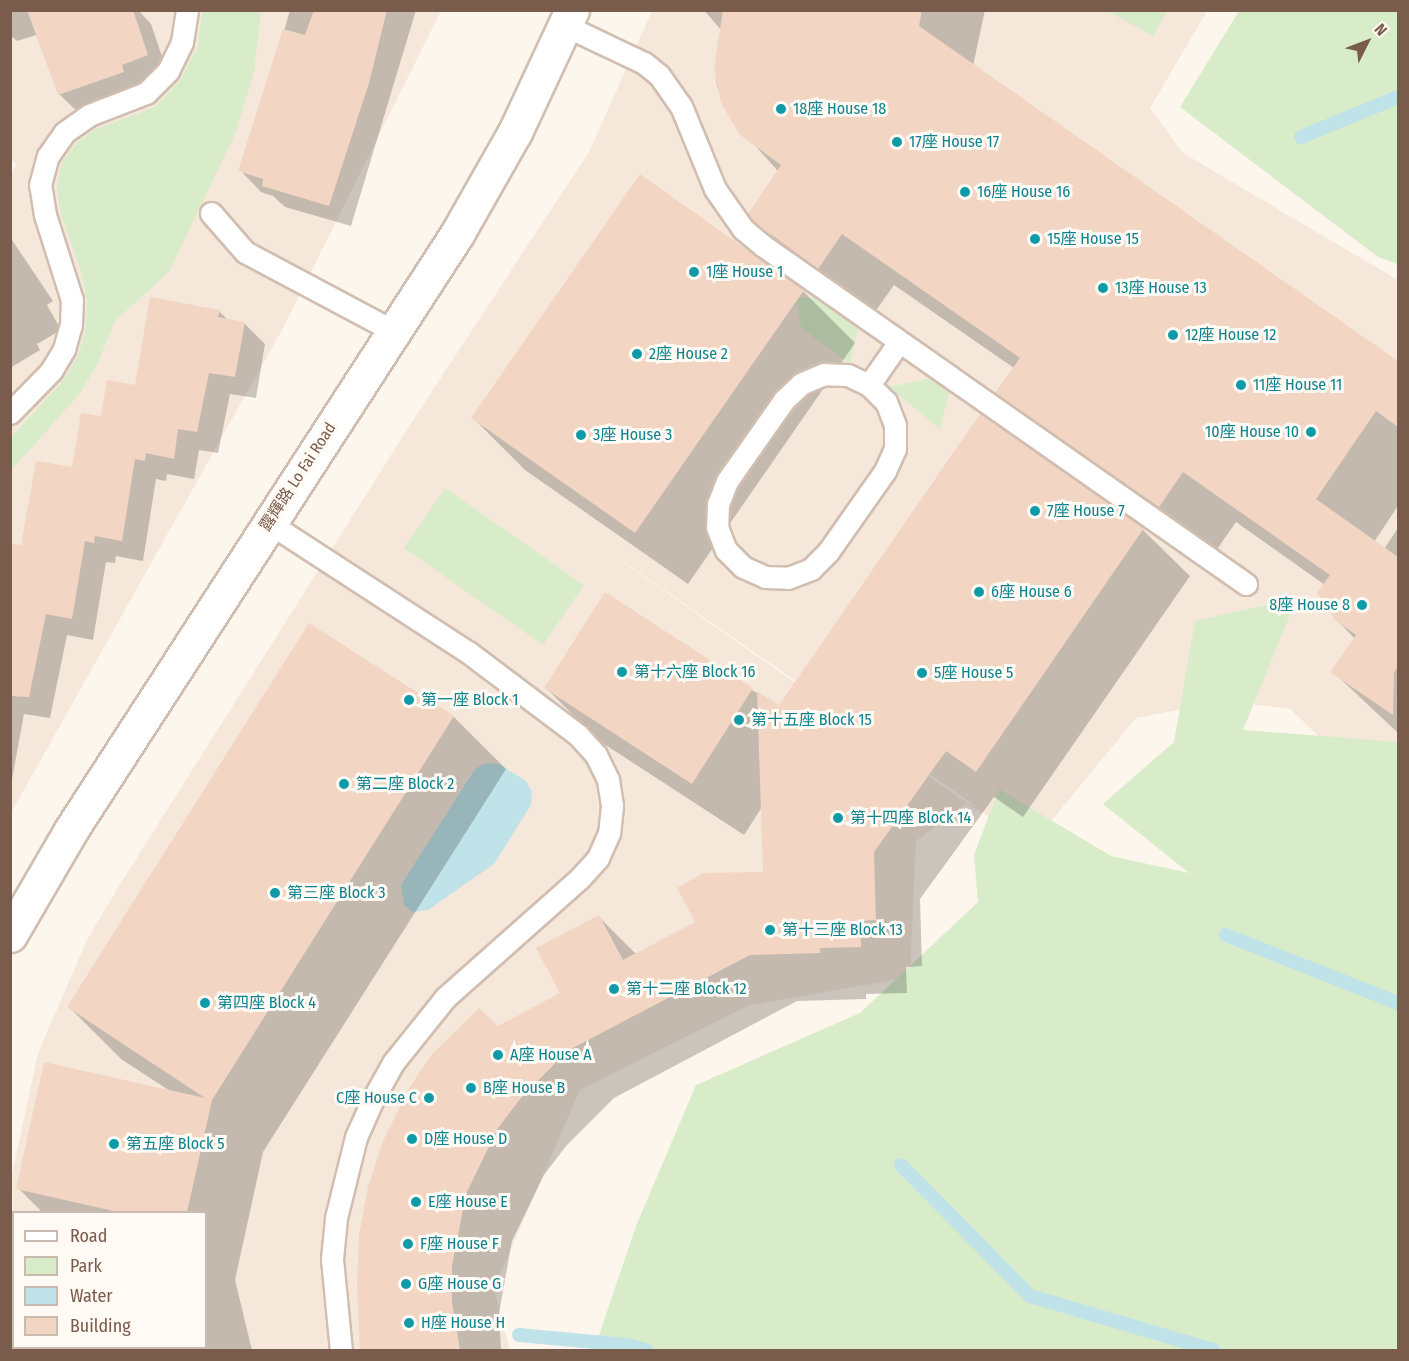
<!DOCTYPE html>
<meta charset="utf-8">
<style>
body{margin:0}
#map{position:relative;width:1409px;height:1361px;overflow:hidden;background:#fdf6ec;font-family:"Fira Sans Condensed","Noto Sans TC",sans-serif}
div>[style]{position:absolute}
[style*='--x']{left:calc(var(--x)*1px);top:calc(var(--y)*1px);width:calc(var(--w)*1px);rotate:calc(var(--a)*1deg)}
.residential>*{inset:0;background:#f5e8da}
.green>*{inset:0;background:#d8ecc9}
.water>*{inset:0;background:#bfe3e8}
.shadow>*{inset:0;background:#0003}
.stream>*{height:14px;margin:-7px;padding:0 7px;transform-origin:7px;border-radius:7px;background:#bfe3e8}
.building>*{inset:0;background:#f3d5c3}
.roads{filter:drop-shadow(2px 0 #d1beb0) drop-shadow(-2px 0 #d1beb0) drop-shadow(0 2px #d1beb0) drop-shadow(0 -2px #d1beb0)}
.service>*{height:21px;margin:-10.5px;padding:0 10.5px;transform-origin:10.5px;border-radius:10.5px;background:#fff}
.minor>*{height:33px;margin:-16.5px;padding:0 16.5px;transform-origin:16.5px;border-radius:16.5px;background:#fff}
.dots>*{width:16px;height:16px;translate:-50% -50%;box-sizing:border-box;border:3px solid #fffaf3;border-radius:50%}
span{translate:-50% -50%;white-space:nowrap;text-align:center;line-height:1.15;-webkit-text-stroke:6px #fffaf3;paint-order:stroke}
.culture-label{font-size:16px;color:#0d838f}
.left{translate:0 -50%;text-align:left}
.right{translate:-100% -50%;text-align:right}
.street-label{font-size:16px;color:#7a5c4d}
.frame{position:absolute;inset:0;border:12px solid #7a5c4d;pointer-events:none}
.legend{position:absolute;left:12px;top:1211px;width:195px;height:138px;box-sizing:border-box;background:#fffaf3;border:2px solid #cabbb1;margin:0;padding:8px 10px;list-style:none;font-size:18px;color:#7a5c4d}
.legend li{display:flex;align-items:center;gap:12px;height:30px}
.legend b{width:30px;border:2px solid #cabbb1}
.north{position:absolute;left:1337px;top:12px;width:60px;height:60px;-webkit-text-stroke:4px #fffaf3;paint-order:stroke;rotate:48deg;font-size:16px;font-weight:700;line-height:24px;text-align:center;color:#7a5c4d}
.north::after{content:'';display:block;margin:auto;width:21px;height:27px;background:#7a5c4d;clip-path:polygon(50% 0,100% 100%,50% 72%,0 100%)}
</style>
<div id="map">
<div class="residential">
<i style="clip-path:polygon(11px 11px,441px 11px,282px 330px,11px 813px,10px 174px,16px 165px,10px 157px)"></i>
<i style="clip-path:polygon(evenodd,652px 11px,1207px 11px,1150px 108px,1183px 153px,1398px 280px,1398px 770px,1342px 758px,1290px 709px,1226px 701px,1136px 718px,1033px 843px,966px 803px,916px 841px,910px 977px,747px 1006px,580px 1090px,494px 1288px,510px 1350px,18px 1350px,17px 1348px,206px 1348px,206px 1212px,14px 1212px,14px 1318px,12px 1174px,38px 1053px,87px 940px,119px 886px,415px 417px,589px 152px,652px 11px,623px 562px,624px 562px,977px 807px,967px 803px,623px 562px)"></i>
</div>
<div class="green">
<i style="clip-path:polygon(202px 11px,261px 11px,254px 72px,235px 134px,169px 272px,115px 321px,97px 365px,80px 393px,11px 471px,11px 437px,63px 381px,78px 356px,86px 327px,87px 299px,81px 272px,60px 211px,57px 186px,62px 162px,76px 143px,96px 129px,155px 107px,181px 79px,198px 46px)"></i>
<i style="clip-path:polygon(1107px 11px,1167px 11px,1153px 36px)"></i>
<i style="clip-path:polygon(1239px 11px,1398px 11px,1398px 264px,1378px 257px,1180px 107px)"></i>
<i style="clip-path:polygon(825px 297px,860px 319px,850px 364px,801px 328px,797px 298px)"></i>
<i style="clip-path:polygon(937px 377px,950px 388px,940px 429px,889px 387px)"></i>
<i style="clip-path:polygon(445px 488px,584px 585px,543px 645px,404px 548px)"></i>
<i style="clip-path:polygon(1297px 598px,1243px 730px,1398px 742px,1398px 1350px,594px 1350px,636px 1226px,696px 1085px,860px 1013px,978px 902px,974px 855px,999px 789px,1111px 856px,1189px 873px,1103px 804px,1174px 742px,1195px 621px)"></i>
</div>
<div class="water">
<i style="clip-path:polygon(486px 763px,499px 764px,526px 781px,532px 792px,531px 805px,494px 864px,428px 910px,413px 912px,404px 905px,401px 885px,475px 769px)"></i>
</div>
<div class="shadow">
<i style="clip-path:polygon(10px 10px,138px 10px,151px 24px,169px 77px,81px 115px,59px 94px,36px 35px,17px 41px,10px 35px)"></i>
<i style="clip-path:polygon(290px 10px,416px 10px,351px 226px,285px 207px,273px 196px,261px 192px,240px 170px,259px 120px)"></i>
<i style="clip-path:polygon(704px 10px,985px 10px,973px 66px,1398px 363px,1398px 506px,1374px 542px,1384px 549px,1398px 528px,1398px 733px,1332px 671px,1355px 639px,1336px 619px,1325px 585px,1236px 522px,1211px 558px,1049px 445px,997px 393px,1014px 368px,894px 285px,870px 319px,802px 266px,750px 214px,778px 171px,731px 119px,717px 86px,715px 68px,721px 30px)"></i>
<i style="clip-path:polygon(10px 237px,53px 301px,47px 305px,61px 330px,37px 344px,40px 350px,10px 368px)"></i>
<i style="clip-path:polygon(803px 291px,855px 343px,688px 584px,525px 470px,473px 418px)"></i>
<i style="clip-path:polygon(219px 311px,228px 320px,244px 323px,265px 344px,256px 398px,230px 394px,218px 453px,199px 450px,194px 479px,167px 474px,166px 481px,156px 479px,143px 561px,116px 556px,115px 563px,106px 562px,93px 640px,67px 635px,50px 718px,24px 714px,10px 790px,10px 545px,22px 547px,103px 418px)"></i>
<i style="clip-path:polygon(981px 416px,1143px 530px,1190px 576px,1023px 817px,994px 797px,920px 899px,922px 966px,906px 967px,907px 993px,866px 994px,866px 999px,797px 1001px,614px 1098px,566px 1146px,544px 1175px,512px 1241px,499px 1313px,501px 1350px,365px 1350px,361px 1333px,497px 1028px,562px 994px,599px 917px,636px 954px,697px 923px,764px 873px,762px 807px,744px 835px,598px 740px,546px 688px,752px 690px,779px 707px)"></i>
<i style="clip-path:polygon(310px 625px,454px 717px,506px 769px,263px 1152px,235px 1280px,252px 1350px,39px 1350px,39px 1348px,206px 1348px,206px 1212px,42px 1212px,18px 1188px,170px 1091px,121px 1059px,69px 1007px)"></i>
</div>
<div class="stream">
<i style="--x:1301;--y:137;--w:105;--a:-22.4"></i>
<i style="--x:1226;--y:935;--w:185;--a:21.6"></i>
<i style="--x:901;--y:1165;--w:184;--a:45.4"></i>
<i style="--x:1030;--y:1296;--w:191;--a:16.4"></i>
<i style="--x:519;--y:1335;--w:108;--a:5.3"></i>
<i style="--x:627;--y:1345;--w:20;--a:15"></i>
</div>
<div class="building">
<i style="clip-path:polygon(27px 10px,133px 10px,148px 55px,122px 65px,124px 72px,58px 95px)"></i>
<i style="clip-path:polygon(314px 10px,387px 10px,369px 83px,329px 206px,262px 186px,263px 179px,238px 171px,283px 29px,305px 35px)"></i>
<i style="clip-path:polygon(723px 10px,922px 10px,919px 26px,1398px 361px,1398px 427px,1376px 411px,1316px 499px,1398px 557px,1398px 666px,1394px 673px,1393px 715px,1330px 672px,1356px 635px,1335px 620px,1317px 593px,1330px 575px,1183px 472px,1159px 507px,995px 393px,1020px 358px,842px 234px,818px 269px,752px 220px,748px 214px,781px 165px,740px 135px,721px 103px,714px 68px)"></i>
<i style="clip-path:polygon(640px 174px,804px 290px,635px 533px,471px 418px)"></i>
<i style="clip-path:polygon(150px 297px,220px 310px,218px 317px,245px 322px,235px 377px,209px 373px,197px 432px,178px 429px,174px 459px,146px 453px,145px 461px,135px 459px,122px 541px,95px 536px,94px 543px,85px 541px,72px 619px,46px 614px,29px 697px,10px 696px,10px 544px,21px 545px,36px 461px,72px 467px,81px 413px,101px 416px,107px 380px,135px 385px)"></i>
<i style="clip-path:polygon(980px 414px,1144px 528px,976px 772px,946px 751px,874px 852px,876px 920px,860px 921px,861px 947px,820px 948px,820px 953px,750px 955px,567px 1051px,520px 1099px,498px 1128px,466px 1194px,452px 1266px,452px 1302px,460px 1350px,360px 1350px,357px 1285px,359px 1235px,368px 1187px,383px 1141px,410px 1087px,431px 1055px,479px 1008px,498px 1026px,560px 993px,536px 948px,599px 915px,623px 960px,695px 922px,677px 888px,703px 873px,763px 872px,757px 691px,779px 705px)"></i>
<i style="clip-path:polygon(605px 592px,753px 688px,692px 784px,544px 688px)"></i>
<i style="clip-path:polygon(309px 623px,454px 716px,212px 1100px,187px 1212px,118px 1212px,16px 1189px,44px 1062px,205px 1098px,67px 1007px)"></i>
</div>
<div class="roads">
<div class="service">
<i style="--x:566;--y:26;--w:86;--a:25.4"></i>
<i style="--x:644;--y:63;--w:19;--a:39"></i>
<i style="--x:659;--y:75;--w:38;--a:55"></i>
<i style="--x:681;--y:106;--w:90;--a:67.7"></i>
<i style="--x:715;--y:189;--w:49;--a:55"></i>
<i style="--x:743;--y:229;--w:25;--a:40"></i>
<i style="--x:762;--y:245;--w:591;--a:35.01"></i>
<i style="--x:211;--y:213;--w:52;--a:48.9"></i>
<i style="--x:245;--y:252;--w:166;--a:28"></i>
<i style="--x:869;--y:385;--w:23;--a:-155"></i>
<i style="--x:848;--y:375;--w:24;--a:-178"></i>
<i style="--x:824;--y:374;--w:25;--a:157"></i>
<i style="--x:801;--y:384;--w:23;--a:137"></i>
<i style="--x:784;--y:400;--w:99;--a:125.1"></i>
<i style="--x:727;--y:481;--w:25;--a:111"></i>
<i style="--x:718;--y:504;--w:23;--a:92"></i>
<i style="--x:717;--y:527;--w:25;--a:69"></i>
<i style="--x:726;--y:550;--w:24;--a:45"></i>
<i style="--x:743;--y:567;--w:24;--a:24"></i>
<i style="--x:765;--y:577;--w:23;--a:2"></i>
<i style="--x:788;--y:578;--w:25;--a:-21"></i>
<i style="--x:811;--y:569;--w:24;--a:-45"></i>
<i style="--x:828;--y:552;--w:99;--a:-54.9"></i>
<i style="--x:885;--y:471;--w:24;--a:-66"></i>
<i style="--x:895;--y:449;--w:24;--a:-90"></i>
<i style="--x:895;--y:425;--w:25;--a:-111"></i>
<i style="--x:886;--y:402;--w:24;--a:-135"></i>
<i style="--x:869;--y:385;--w:52;--a:-55.1"></i>
<i style="--x:10;--y:413;--w:59;--a:-45.7"></i>
<i style="--x:51;--y:371;--w:26;--a:-59"></i>
<i style="--x:64;--y:349;--w:25;--a:-74"></i>
<i style="--x:71;--y:325;--w:25;--a:-88"></i>
<i style="--x:72;--y:300;--w:89;--a:-107.6"></i>
<i style="--x:45;--y:215;--w:30;--a:-99"></i>
<i style="--x:40;--y:185;--w:30;--a:-75"></i>
<i style="--x:48;--y:156;--w:29;--a:-55"></i>
<i style="--x:65;--y:132;--w:29;--a:-35"></i>
<i style="--x:89;--y:115;--w:61;--a:-21.1"></i>
<i style="--x:146;--y:93;--w:31;--a:-45"></i>
<i style="--x:168;--y:71;--w:32;--a:-64"></i>
<i style="--x:182;--y:42;--w:32;--a:-81"></i>
<i style="--x:269;--y:523;--w:237;--a:33"></i>
<i style="--x:468;--y:652;--w:138;--a:37"></i>
<i style="--x:578;--y:735;--w:27;--a:48"></i>
<i style="--x:596;--y:755;--w:28;--a:64"></i>
<i style="--x:608;--y:780;--w:26;--a:81"></i>
<i style="--x:612;--y:806;--w:27;--a:96"></i>
<i style="--x:609;--y:833;--w:27;--a:114"></i>
<i style="--x:598;--y:858;--w:27;--a:132"></i>
<i style="--x:580;--y:878;--w:181;--a:138.4"></i>
<i style="--x:445;--y:998;--w:83;--a:128.7"></i>
<i style="--x:393;--y:1063;--w:41;--a:119.1"></i>
<i style="--x:373;--y:1099;--w:42;--a:114.1"></i>
<i style="--x:356;--y:1137;--w:83;--a:103.9"></i>
<i style="--x:336;--y:1218;--w:41;--a:95.6"></i>
<i style="--x:332;--y:1259;--w:91;--a:84.4"></i>
</div>
<div class="minor">
<i style="--x:10;--y:935;--w:121;--a:-59.8"></i>
<i style="--x:71;--y:830;--w:710;--a:-57.07"></i>
<i style="--x:457;--y:234;--w:117;--a:-60.4"></i>
<i style="--x:515;--y:132;--w:135;--a:-65"></i>
</div>
</div>
<div class="dots">
<i style="left:781px;top:109px;background:#0f9aa8"></i>
<i style="left:897px;top:142px;background:#0f9aa8"></i>
<i style="left:965px;top:192px;background:#0f9aa8"></i>
<i style="left:1035px;top:239px;background:#0f9aa8"></i>
<i style="left:694px;top:272px;background:#0f9aa8"></i>
<i style="left:1103px;top:288px;background:#0f9aa8"></i>
<i style="left:1173px;top:335px;background:#0f9aa8"></i>
<i style="left:637px;top:354px;background:#0f9aa8"></i>
<i style="left:1241px;top:385px;background:#0f9aa8"></i>
<i style="left:1311px;top:432px;background:#0f9aa8"></i>
<i style="left:581px;top:435px;background:#0f9aa8"></i>
<i style="left:1035px;top:511px;background:#0f9aa8"></i>
<i style="left:979px;top:592px;background:#0f9aa8"></i>
<i style="left:1362px;top:605px;background:#0f9aa8"></i>
<i style="left:622px;top:672px;background:#0f9aa8"></i>
<i style="left:922px;top:673px;background:#0f9aa8"></i>
<i style="left:409px;top:700px;background:#0f9aa8"></i>
<i style="left:739px;top:720px;background:#0f9aa8"></i>
<i style="left:344px;top:784px;background:#0f9aa8"></i>
<i style="left:838px;top:818px;background:#0f9aa8"></i>
<i style="left:275px;top:893px;background:#0f9aa8"></i>
<i style="left:770px;top:930px;background:#0f9aa8"></i>
<i style="left:614px;top:989px;background:#0f9aa8"></i>
<i style="left:205px;top:1003px;background:#0f9aa8"></i>
<i style="left:498px;top:1055px;background:#0f9aa8"></i>
<i style="left:471px;top:1088px;background:#0f9aa8"></i>
<i style="left:429px;top:1098px;background:#0f9aa8"></i>
<i style="left:412px;top:1139px;background:#0f9aa8"></i>
<i style="left:114px;top:1144px;background:#0f9aa8"></i>
<i style="left:416px;top:1202px;background:#0f9aa8"></i>
<i style="left:408px;top:1244px;background:#0f9aa8"></i>
<i style="left:406px;top:1284px;background:#0f9aa8"></i>
<i style="left:409px;top:1323px;background:#0f9aa8"></i>
</div>
<div class="culture-label">
<span class="left" style="left:793px;top:109px">18座 House 18</span>
<span class="left" style="left:909px;top:142px">17座 House 17</span>
<span class="left" style="left:977px;top:192px">16座 House 16</span>
<span class="left" style="left:1047px;top:239px">15座 House 15</span>
<span class="left" style="left:706px;top:272px">1座 House 1</span>
<span class="left" style="left:1115px;top:288px">13座 House 13</span>
<span class="left" style="left:1185px;top:335px">12座 House 12</span>
<span class="left" style="left:649px;top:354px">2座 House 2</span>
<span class="left" style="left:1253px;top:385px">11座 House 11</span>
<span class="right" style="left:1299px;top:432px">10座 House 10</span>
<span class="left" style="left:593px;top:435px">3座 House 3</span>
<span class="left" style="left:1047px;top:511px">7座 House 7</span>
<span class="left" style="left:991px;top:592px">6座 House 6</span>
<span class="right" style="left:1350px;top:605px">8座 House 8</span>
<span class="left" style="left:634px;top:672px">第十六座 Block 16</span>
<span class="left" style="left:934px;top:673px">5座 House 5</span>
<span class="left" style="left:421px;top:700px">第一座 Block 1</span>
<span class="left" style="left:751px;top:720px">第十五座 Block 15</span>
<span class="left" style="left:356px;top:784px">第二座 Block 2</span>
<span class="left" style="left:850px;top:818px">第十四座 Block 14</span>
<span class="left" style="left:287px;top:893px">第三座 Block 3</span>
<span class="left" style="left:782px;top:930px">第十三座 Block 13</span>
<span class="left" style="left:626px;top:989px">第十二座 Block 12</span>
<span class="left" style="left:217px;top:1003px">第四座 Block 4</span>
<span class="left" style="left:510px;top:1055px">A座 House A</span>
<span class="left" style="left:483px;top:1088px">B座 House B</span>
<span class="right" style="left:417px;top:1098px">C座 House C</span>
<span class="left" style="left:424px;top:1139px">D座 House D</span>
<span class="left" style="left:126px;top:1144px">第五座 Block 5</span>
<span class="left" style="left:428px;top:1202px">E座 House E</span>
<span class="left" style="left:420px;top:1244px">F座 House F</span>
<span class="left" style="left:418px;top:1284px">G座 House G</span>
<span class="left" style="left:421px;top:1323px">H座 House H</span>
</div>
<div class="street-label">
<span style="left:298px;top:477px;rotate:-57deg">露輝路 Lo Fai Road</span>
</div>
<div class="frame"></div>
<ul class="legend">
<li><b style="height:8px;background:#fff"></b>Road</li>
<li><b style="height:16px;background:#d8ecc9"></b>Park</li>
<li><b style="height:16px;background:#bfe3e8"></b>Water</li>
<li><b style="height:16px;background:#f3d5c3"></b>Building</li>
</ul>
<div class="north">N</div>
</div>
